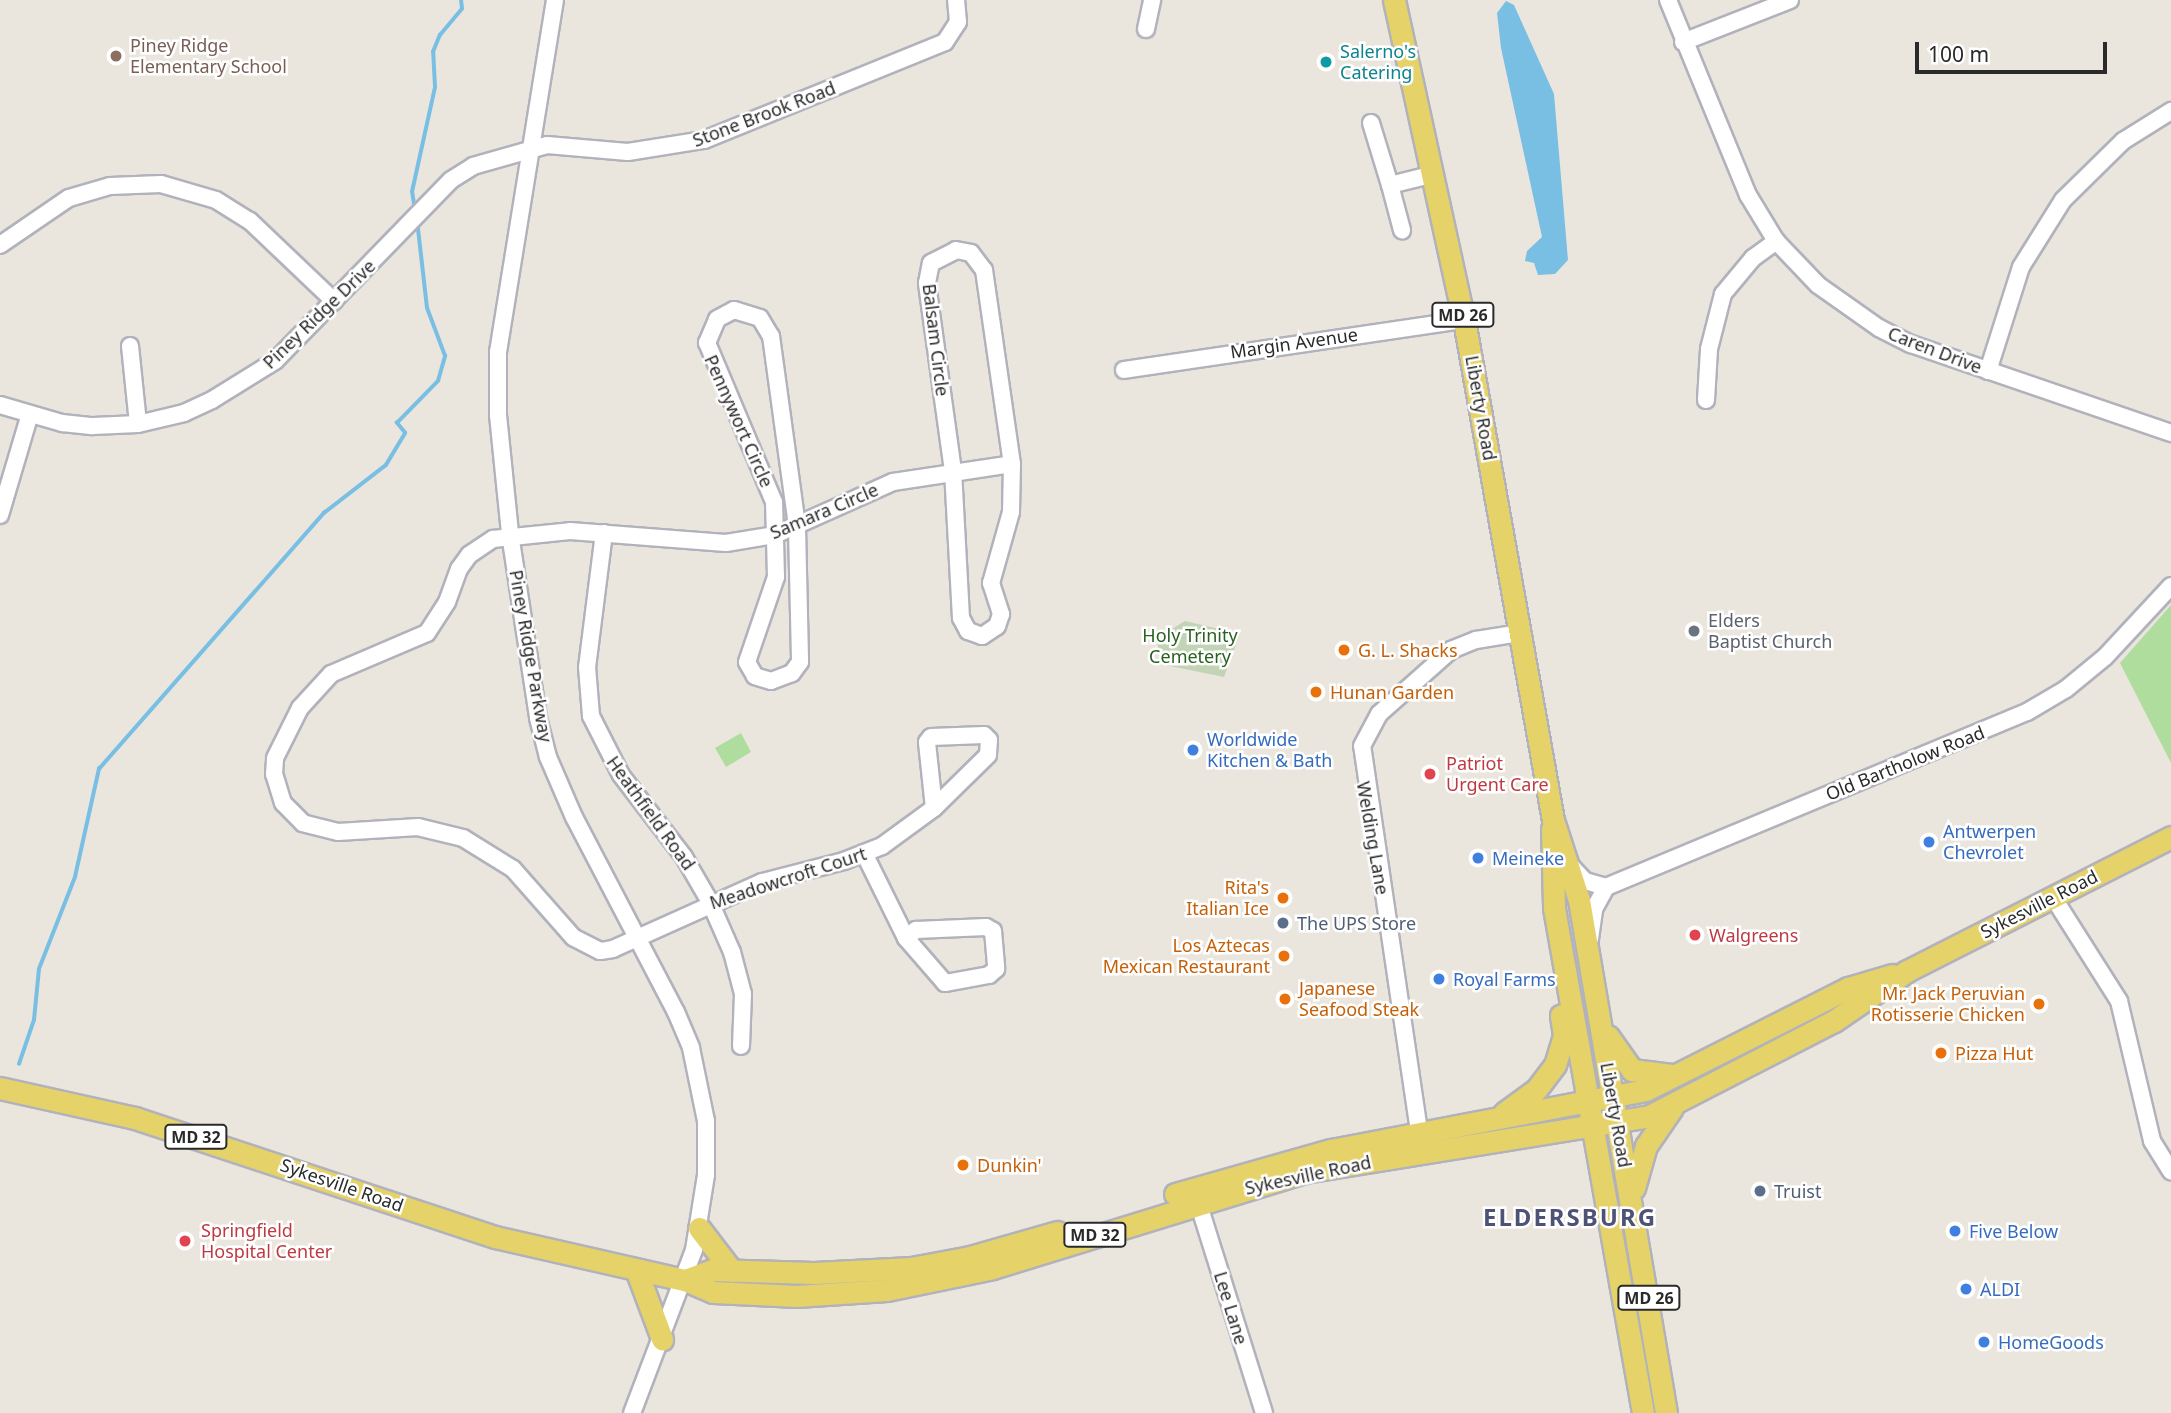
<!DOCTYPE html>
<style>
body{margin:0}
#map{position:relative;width:2171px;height:1413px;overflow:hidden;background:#ebe6dd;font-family:"Noto Sans",sans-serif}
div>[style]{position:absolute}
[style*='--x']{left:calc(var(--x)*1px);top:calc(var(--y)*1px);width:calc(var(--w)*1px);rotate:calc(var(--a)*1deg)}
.green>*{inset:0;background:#aedd9e}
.cemetery>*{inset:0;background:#c2d3b6}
.water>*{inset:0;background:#79bfe4}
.stream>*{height:3.5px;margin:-1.75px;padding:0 1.75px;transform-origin:1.75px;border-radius:1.75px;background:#79bfe4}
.roads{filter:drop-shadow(2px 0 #b1b2bc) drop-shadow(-2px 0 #b1b2bc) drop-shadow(0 2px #b1b2bc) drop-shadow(0 -2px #b1b2bc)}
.minor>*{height:16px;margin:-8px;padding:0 8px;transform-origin:8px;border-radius:8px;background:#fff}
.major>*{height:21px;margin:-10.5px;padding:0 10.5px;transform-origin:10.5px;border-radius:10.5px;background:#e5d268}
.dots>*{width:19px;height:19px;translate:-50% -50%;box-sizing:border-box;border:4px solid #fff;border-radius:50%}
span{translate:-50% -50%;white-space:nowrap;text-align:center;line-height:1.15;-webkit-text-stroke:5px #fff;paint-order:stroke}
.shield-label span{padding:2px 5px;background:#fff;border:2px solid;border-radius:5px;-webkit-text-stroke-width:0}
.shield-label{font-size:16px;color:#2a2a2a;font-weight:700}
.education-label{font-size:18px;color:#785e54}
.left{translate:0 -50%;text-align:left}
.culture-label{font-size:18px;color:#0d838f}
.street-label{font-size:18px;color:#2a2a2a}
.worship-label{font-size:18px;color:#5b616d}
.park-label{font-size:18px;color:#286120}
.food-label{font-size:18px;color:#c56008}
.right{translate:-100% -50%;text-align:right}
.shop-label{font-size:18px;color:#366cbe}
.health-label{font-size:18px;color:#be3a42}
.service-label{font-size:18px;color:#4e5e75}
.district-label{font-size:24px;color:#4e5277;font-weight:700;letter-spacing:2px}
.scale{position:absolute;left:1915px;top:42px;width:192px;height:32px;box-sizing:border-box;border:4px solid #2a2a2a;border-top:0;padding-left:9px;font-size:21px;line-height:24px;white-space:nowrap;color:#2a2a2a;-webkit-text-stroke:5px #fff;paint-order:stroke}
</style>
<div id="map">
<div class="green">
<i style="clip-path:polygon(2171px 605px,2171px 763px,2120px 663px)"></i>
<i style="clip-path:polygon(741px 733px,751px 752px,726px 767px,715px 748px)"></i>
</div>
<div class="cemetery">
<i style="clip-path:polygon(1185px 621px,1240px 634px,1224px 677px,1160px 664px,1157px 638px)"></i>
</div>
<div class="water">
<i style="clip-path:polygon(1506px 1px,1514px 5px,1554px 94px,1568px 260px,1555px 274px,1538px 275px,1534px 263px,1525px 261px,1527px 251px,1542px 237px,1501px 48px,1497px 13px)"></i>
</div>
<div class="stream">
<i style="--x:414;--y:204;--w:12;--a:-99"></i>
<i style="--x:412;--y:192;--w:107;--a:-77.6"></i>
<i style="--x:435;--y:87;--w:35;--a:-93"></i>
<i style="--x:433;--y:52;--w:18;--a:-68"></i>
<i style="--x:440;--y:35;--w:34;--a:-50"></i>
<i style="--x:462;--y:9;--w:9;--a:-96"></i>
<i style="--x:19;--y:1064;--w:46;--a:-71.2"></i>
<i style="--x:34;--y:1020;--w:51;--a:-84.4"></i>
<i style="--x:39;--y:969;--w:99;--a:-68.6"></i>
<i style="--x:75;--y:877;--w:111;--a:-77.5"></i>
<i style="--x:99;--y:769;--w:341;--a:-48.7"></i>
<i style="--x:324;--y:513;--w:78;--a:-37.7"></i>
<i style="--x:386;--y:465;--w:37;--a:-59"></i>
<i style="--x:405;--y:433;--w:13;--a:-129"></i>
<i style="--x:397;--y:423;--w:59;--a:-45.7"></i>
<i style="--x:438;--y:381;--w:26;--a:-74"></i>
<i style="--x:445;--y:356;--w:51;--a:-110.6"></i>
<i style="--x:427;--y:308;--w:80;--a:-96.5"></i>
</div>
<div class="roads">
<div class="minor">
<i style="--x:555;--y:0;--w:357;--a:99.2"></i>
<i style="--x:498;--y:352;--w:63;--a:90"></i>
<i style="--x:498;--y:415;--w:120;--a:84.2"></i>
<i style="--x:510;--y:534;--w:186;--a:81.3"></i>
<i style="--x:538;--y:718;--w:40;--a:75.6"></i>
<i style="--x:548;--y:757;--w:65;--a:66.6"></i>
<i style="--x:574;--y:817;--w:220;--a:62.4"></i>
<i style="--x:676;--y:1012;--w:39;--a:67"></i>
<i style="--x:691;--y:1048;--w:75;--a:78.4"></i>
<i style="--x:706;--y:1121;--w:54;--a:90"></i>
<i style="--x:706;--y:1175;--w:76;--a:99.1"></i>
<i style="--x:694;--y:1250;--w:174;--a:110.8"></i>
<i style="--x:1668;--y:0;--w:211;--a:67.7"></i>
<i style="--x:1748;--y:195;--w:54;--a:58.7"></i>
<i style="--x:1776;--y:241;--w:61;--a:46.3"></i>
<i style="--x:1818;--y:285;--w:75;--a:35.2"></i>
<i style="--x:1879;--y:328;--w:36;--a:27"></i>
<i style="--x:1911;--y:344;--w:275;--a:18.9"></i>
<i style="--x:1146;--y:29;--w:30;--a:-78"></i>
<i style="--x:1683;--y:42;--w:115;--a:-21.4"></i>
<i style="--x:1371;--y:123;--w:65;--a:73"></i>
<i style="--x:1390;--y:185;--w:45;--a:-14"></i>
<i style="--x:1390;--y:185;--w:47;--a:75.1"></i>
<i style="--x:0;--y:245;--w:83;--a:-34.3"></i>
<i style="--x:69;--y:198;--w:43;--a:-16.3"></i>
<i style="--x:110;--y:186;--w:51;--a:-2.2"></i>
<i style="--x:161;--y:184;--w:57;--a:16.2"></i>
<i style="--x:216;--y:200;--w:40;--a:32"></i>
<i style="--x:250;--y:221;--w:116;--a:43.6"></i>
<i style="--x:956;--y:250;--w:15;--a:11"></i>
<i style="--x:971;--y:253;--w:21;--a:53"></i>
<i style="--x:984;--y:270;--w:196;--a:81.8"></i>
<i style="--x:1012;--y:464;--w:48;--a:91.2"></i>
<i style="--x:1011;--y:512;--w:74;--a:105.7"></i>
<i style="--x:991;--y:583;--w:33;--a:72"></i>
<i style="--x:1001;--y:614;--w:13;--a:108"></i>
<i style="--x:997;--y:626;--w:18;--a:146"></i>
<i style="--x:982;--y:636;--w:15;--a:-160"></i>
<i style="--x:968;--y:631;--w:15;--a:-118"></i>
<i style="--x:961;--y:618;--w:147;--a:-93.1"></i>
<i style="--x:953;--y:471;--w:190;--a:-97.9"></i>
<i style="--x:927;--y:283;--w:20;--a:-79"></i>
<i style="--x:931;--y:263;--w:28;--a:-27"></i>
<i style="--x:734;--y:310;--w:27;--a:17"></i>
<i style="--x:760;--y:318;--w:21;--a:59"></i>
<i style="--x:771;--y:336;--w:193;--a:82.2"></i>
<i style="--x:797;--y:527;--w:135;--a:88.7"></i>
<i style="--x:800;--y:662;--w:14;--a:126"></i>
<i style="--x:792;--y:673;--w:22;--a:159"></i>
<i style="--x:771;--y:681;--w:17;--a:-163"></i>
<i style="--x:755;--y:676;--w:16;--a:-120"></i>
<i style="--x:747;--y:662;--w:90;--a:-71.2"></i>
<i style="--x:776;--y:577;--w:75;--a:-91.5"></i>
<i style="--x:774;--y:502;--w:173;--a:-112.8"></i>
<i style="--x:707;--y:343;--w:26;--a:-67"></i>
<i style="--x:717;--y:319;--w:19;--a:-28"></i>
<i style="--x:130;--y:346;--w:78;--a:84.1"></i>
<i style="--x:1124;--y:370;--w:344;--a:-8.4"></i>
<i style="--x:1988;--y:371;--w:109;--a:-72.4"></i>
<i style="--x:2021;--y:267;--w:79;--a:-57.9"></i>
<i style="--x:2063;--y:200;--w:84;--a:-44.5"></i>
<i style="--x:2123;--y:141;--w:57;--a:-32"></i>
<i style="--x:1706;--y:400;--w:51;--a:-86.6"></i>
<i style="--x:1709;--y:349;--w:57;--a:-75.7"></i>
<i style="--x:1723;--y:294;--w:47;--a:-50.2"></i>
<i style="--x:1753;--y:258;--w:29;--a:-36"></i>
<i style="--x:0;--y:405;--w:65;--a:16.2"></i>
<i style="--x:62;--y:423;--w:31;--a:6"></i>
<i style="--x:93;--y:426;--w:45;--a:-2.5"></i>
<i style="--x:138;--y:424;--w:47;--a:-13.4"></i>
<i style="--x:184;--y:413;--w:31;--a:-25"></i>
<i style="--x:212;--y:400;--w:74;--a:-31.8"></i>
<i style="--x:275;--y:361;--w:252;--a:-45.8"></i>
<i style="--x:451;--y:180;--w:26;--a:-32"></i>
<i style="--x:473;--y:166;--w:77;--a:-15.8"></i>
<i style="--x:547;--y:145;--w:81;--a:4.9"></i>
<i style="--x:628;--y:152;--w:77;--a:-9"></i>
<i style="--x:704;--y:140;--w:260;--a:-22.1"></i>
<i style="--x:945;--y:42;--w:24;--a:-57"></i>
<i style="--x:958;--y:22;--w:22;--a:-95"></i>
<i style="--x:0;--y:515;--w:105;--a:-73.5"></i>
<i style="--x:604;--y:533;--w:135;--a:97.2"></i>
<i style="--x:587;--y:667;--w:49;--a:85.3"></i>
<i style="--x:591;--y:716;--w:66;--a:63"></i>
<i style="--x:621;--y:775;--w:103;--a:52.5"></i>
<i style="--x:684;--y:857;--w:52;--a:60"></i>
<i style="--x:710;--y:902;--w:55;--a:66.3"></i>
<i style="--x:732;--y:952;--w:43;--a:75.3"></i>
<i style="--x:743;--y:994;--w:52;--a:92.2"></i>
<i style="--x:984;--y:735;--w:7;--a:45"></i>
<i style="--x:989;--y:740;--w:15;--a:94"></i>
<i style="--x:988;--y:755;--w:76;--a:135.5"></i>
<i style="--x:934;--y:808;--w:66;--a:-96.1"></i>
<i style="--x:927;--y:742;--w:6;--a:-51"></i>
<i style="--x:931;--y:737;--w:53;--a:-2.2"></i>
<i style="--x:934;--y:808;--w:64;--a:143.8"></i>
<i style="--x:882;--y:846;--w:41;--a:158.5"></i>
<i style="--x:844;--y:861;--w:85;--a:165.6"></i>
<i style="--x:762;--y:882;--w:163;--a:155.8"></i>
<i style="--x:613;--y:949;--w:13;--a:171"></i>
<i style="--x:600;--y:951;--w:30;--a:-153"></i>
<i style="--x:573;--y:937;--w:91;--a:-131.4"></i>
<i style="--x:513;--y:869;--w:59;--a:-148.2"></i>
<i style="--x:463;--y:838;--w:46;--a:-166.3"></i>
<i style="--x:418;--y:827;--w:80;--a:176.4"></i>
<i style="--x:338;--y:832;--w:36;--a:-166"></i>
<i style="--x:303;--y:823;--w:28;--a:-135"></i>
<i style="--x:283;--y:803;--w:30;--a:-107"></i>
<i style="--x:274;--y:774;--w:16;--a:-86"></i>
<i style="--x:275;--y:758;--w:56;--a:-63.4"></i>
<i style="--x:300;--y:708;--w:46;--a:-47.6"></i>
<i style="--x:331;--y:674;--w:104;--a:-23.1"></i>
<i style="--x:427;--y:633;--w:37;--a:-57"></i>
<i style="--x:447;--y:602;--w:35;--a:-70"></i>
<i style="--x:459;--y:569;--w:17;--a:-54"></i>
<i style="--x:469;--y:555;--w:29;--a:-34"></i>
<i style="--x:493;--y:539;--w:77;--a:-5.9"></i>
<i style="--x:570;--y:531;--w:156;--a:4.4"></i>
<i style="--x:726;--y:543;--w:50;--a:-9.3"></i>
<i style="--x:775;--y:535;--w:129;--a:-24.2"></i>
<i style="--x:893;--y:482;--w:120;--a:-8.6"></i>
<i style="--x:864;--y:853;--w:95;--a:63.7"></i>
<i style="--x:1569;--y:864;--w:23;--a:47"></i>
<i style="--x:1585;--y:881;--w:22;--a:16"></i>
<i style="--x:1606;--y:887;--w:456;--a:-22.6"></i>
<i style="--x:2027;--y:712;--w:45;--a:-30.5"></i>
<i style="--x:2066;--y:689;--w:50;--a:-39.4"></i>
<i style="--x:2105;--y:657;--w:97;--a:-47.1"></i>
<i style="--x:2053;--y:897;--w:123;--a:57.6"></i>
<i style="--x:2119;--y:1001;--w:144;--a:76.7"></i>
<i style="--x:2152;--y:1141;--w:36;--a:58"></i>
<i style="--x:986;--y:927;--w:8;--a:30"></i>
<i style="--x:993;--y:931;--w:38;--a:85"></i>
<i style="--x:996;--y:969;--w:9;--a:139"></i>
<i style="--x:989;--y:975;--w:45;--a:169.7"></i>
<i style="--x:945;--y:983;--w:60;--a:-130.9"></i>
<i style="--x:906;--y:938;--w:13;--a:-39"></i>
<i style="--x:916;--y:930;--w:70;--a:-2.5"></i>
<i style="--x:1590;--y:939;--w:30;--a:-82"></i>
<i style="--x:1594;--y:909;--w:25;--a:-61"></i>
<i style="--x:1419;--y:1131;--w:389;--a:-98.4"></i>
<i style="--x:1362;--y:746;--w:36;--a:-62"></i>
<i style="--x:1379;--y:714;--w:96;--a:-41.6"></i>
<i style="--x:1451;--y:650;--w:27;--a:-22"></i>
<i style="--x:1476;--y:640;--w:45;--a:-9"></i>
<i style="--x:1198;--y:1202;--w:221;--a:72.6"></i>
</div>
<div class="major">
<i style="--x:1394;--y:0;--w:328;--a:77.7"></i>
<i style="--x:1464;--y:320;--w:508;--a:79.91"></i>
<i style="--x:1553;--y:820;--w:84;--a:72"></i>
<i style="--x:1579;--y:900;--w:520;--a:80.37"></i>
<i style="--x:1552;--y:829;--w:79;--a:88.5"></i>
<i style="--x:1554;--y:908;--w:513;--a:80"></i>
<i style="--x:1608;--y:1036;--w:42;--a:54.8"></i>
<i style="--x:1632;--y:1070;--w:40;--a:7.1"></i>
<i style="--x:0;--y:1088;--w:138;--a:12.5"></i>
<i style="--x:135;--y:1118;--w:379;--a:18.3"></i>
<i style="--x:495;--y:1237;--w:195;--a:12.8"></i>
<i style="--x:685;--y:1280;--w:30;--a:23"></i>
<i style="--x:713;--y:1292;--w:84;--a:2.7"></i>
<i style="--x:797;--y:1296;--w:90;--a:-3.8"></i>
<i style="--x:887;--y:1290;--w:108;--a:-11.7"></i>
<i style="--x:993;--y:1268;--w:326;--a:-17.1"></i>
<i style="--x:1305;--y:1172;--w:349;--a:-9.2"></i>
<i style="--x:1649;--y:1116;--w:208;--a:-27.2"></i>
<i style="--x:1834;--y:1021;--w:88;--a:-34.4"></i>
<i style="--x:1907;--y:971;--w:296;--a:-26.9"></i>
<i style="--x:1504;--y:1113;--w:39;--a:-36"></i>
<i style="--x:1536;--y:1090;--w:31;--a:-53"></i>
<i style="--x:1555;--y:1065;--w:31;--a:-73"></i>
<i style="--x:1564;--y:1035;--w:20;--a:-99"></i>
<i style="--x:1634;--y:1188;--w:44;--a:-74.1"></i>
<i style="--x:1646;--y:1146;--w:46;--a:-55.6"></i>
<i style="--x:1175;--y:1194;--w:162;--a:-15.8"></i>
<i style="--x:1331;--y:1150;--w:321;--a:-10.8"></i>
<i style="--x:1646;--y:1090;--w:226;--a:-26.8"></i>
<i style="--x:1848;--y:988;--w:46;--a:-16.5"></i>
<i style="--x:699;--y:1228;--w:54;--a:52.5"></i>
<i style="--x:637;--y:1272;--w:72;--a:69.5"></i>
<i style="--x:685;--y:1280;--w:30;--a:-20"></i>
<i style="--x:713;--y:1270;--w:101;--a:1.7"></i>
<i style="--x:814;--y:1273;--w:97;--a:-3"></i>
<i style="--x:911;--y:1268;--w:60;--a:-10.6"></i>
<i style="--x:970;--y:1257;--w:91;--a:-15.9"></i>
</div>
</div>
<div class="dots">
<i style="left:116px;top:56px;background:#8d6e63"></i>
<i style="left:1326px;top:62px;background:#0f9aa8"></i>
<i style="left:1694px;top:631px;background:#6b7280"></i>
<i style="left:1344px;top:650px;background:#e8710a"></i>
<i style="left:1316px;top:692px;background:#e8710a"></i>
<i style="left:1193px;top:750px;background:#3f7fe0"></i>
<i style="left:1430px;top:774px;background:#e0444e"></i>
<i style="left:1929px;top:842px;background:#3f7fe0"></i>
<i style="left:1478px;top:858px;background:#3f7fe0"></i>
<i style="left:1283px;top:898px;background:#e8710a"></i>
<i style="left:1283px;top:923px;background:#5c6f8a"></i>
<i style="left:1695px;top:935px;background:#e0444e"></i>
<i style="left:1284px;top:956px;background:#e8710a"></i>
<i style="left:1439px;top:979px;background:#3f7fe0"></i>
<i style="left:1285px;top:999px;background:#e8710a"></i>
<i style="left:2039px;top:1004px;background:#e8710a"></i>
<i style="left:1941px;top:1053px;background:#e8710a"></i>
<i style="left:963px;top:1165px;background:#e8710a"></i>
<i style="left:1760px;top:1191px;background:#5c6f8a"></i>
<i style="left:1955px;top:1231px;background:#3f7fe0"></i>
<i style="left:185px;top:1241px;background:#e0444e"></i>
<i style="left:1966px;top:1289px;background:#3f7fe0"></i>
<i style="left:1984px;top:1342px;background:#3f7fe0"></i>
</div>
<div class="shield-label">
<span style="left:1463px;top:315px">MD 26</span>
<span style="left:196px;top:1137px">MD 32</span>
<span style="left:1095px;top:1235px">MD 32</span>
<span style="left:1649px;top:1298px">MD 26</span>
</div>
<div class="education-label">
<span class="left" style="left:130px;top:56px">Piney Ridge<br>Elementary School</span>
</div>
<div class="culture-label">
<span class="left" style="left:1340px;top:62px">Salerno's<br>Catering</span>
</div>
<div class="street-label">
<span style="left:764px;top:114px;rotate:-21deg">Stone Brook Road</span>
<span style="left:319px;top:314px;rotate:-44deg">Piney Ridge Drive</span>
<span style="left:936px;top:340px;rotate:83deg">Balsam Circle</span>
<span style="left:1294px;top:343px;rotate:-8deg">Margin Avenue</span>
<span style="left:1935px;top:350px;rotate:21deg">Caren Drive</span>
<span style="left:1481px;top:408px;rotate:80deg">Liberty Road</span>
<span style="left:739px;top:421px;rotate:66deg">Pennywort Circle</span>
<span style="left:824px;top:511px;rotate:-23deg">Samara Circle</span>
<span style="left:531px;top:656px;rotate:80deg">Piney Ridge Parkway</span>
<span style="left:1905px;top:763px;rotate:-22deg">Old Bartholow Road</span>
<span style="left:651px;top:813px;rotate:54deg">Heathfield Road</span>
<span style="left:1373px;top:838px;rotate:80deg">Welding Lane</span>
<span style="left:788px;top:878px;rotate:-18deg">Meadowcroft Court</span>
<span style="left:2039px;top:904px;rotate:-27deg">Sykesville Road</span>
<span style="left:1616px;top:1115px;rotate:80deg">Liberty Road</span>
<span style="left:1308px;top:1175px;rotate:-12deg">Sykesville Road</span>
<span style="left:342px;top:1185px;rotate:19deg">Sykesville Road</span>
<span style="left:1231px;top:1308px;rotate:73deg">Lee Lane</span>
</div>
<div class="worship-label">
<span class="left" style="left:1708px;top:631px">Elders<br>Baptist Church</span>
</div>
<div class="park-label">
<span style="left:1190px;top:646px">Holy Trinity<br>Cemetery</span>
</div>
<div class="food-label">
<span class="left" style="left:1358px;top:650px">G. L. Shacks</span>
<span class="left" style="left:1330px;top:692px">Hunan Garden</span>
<span class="right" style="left:1269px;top:898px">Rita's<br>Italian Ice</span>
<span class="right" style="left:1270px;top:956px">Los Aztecas<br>Mexican Restaurant</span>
<span class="left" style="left:1299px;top:999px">Japanese<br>Seafood Steak</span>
<span class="right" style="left:2025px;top:1004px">Mr. Jack Peruvian<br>Rotisserie Chicken</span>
<span class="left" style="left:1955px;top:1053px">Pizza Hut</span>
<span class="left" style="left:977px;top:1165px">Dunkin'</span>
</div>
<div class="shop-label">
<span class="left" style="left:1207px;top:750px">Worldwide<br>Kitchen &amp; Bath</span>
<span class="left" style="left:1943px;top:842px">Antwerpen<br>Chevrolet</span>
<span class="left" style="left:1492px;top:858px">Meineke</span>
<span class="left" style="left:1453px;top:979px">Royal Farms</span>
<span class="left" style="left:1969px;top:1231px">Five Below</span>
<span class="left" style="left:1980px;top:1289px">ALDI</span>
<span class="left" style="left:1998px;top:1342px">HomeGoods</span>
</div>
<div class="health-label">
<span class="left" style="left:1446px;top:774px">Patriot<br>Urgent Care</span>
<span class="left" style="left:1709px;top:935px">Walgreens</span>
<span class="left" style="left:201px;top:1241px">Springfield<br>Hospital Center</span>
</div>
<div class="service-label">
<span class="left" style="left:1297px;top:923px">The UPS Store</span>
<span class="left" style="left:1774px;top:1191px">Truist</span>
</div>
<div class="district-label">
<span style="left:1570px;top:1217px">ELDERSBURG</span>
</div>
<div class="scale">100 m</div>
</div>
